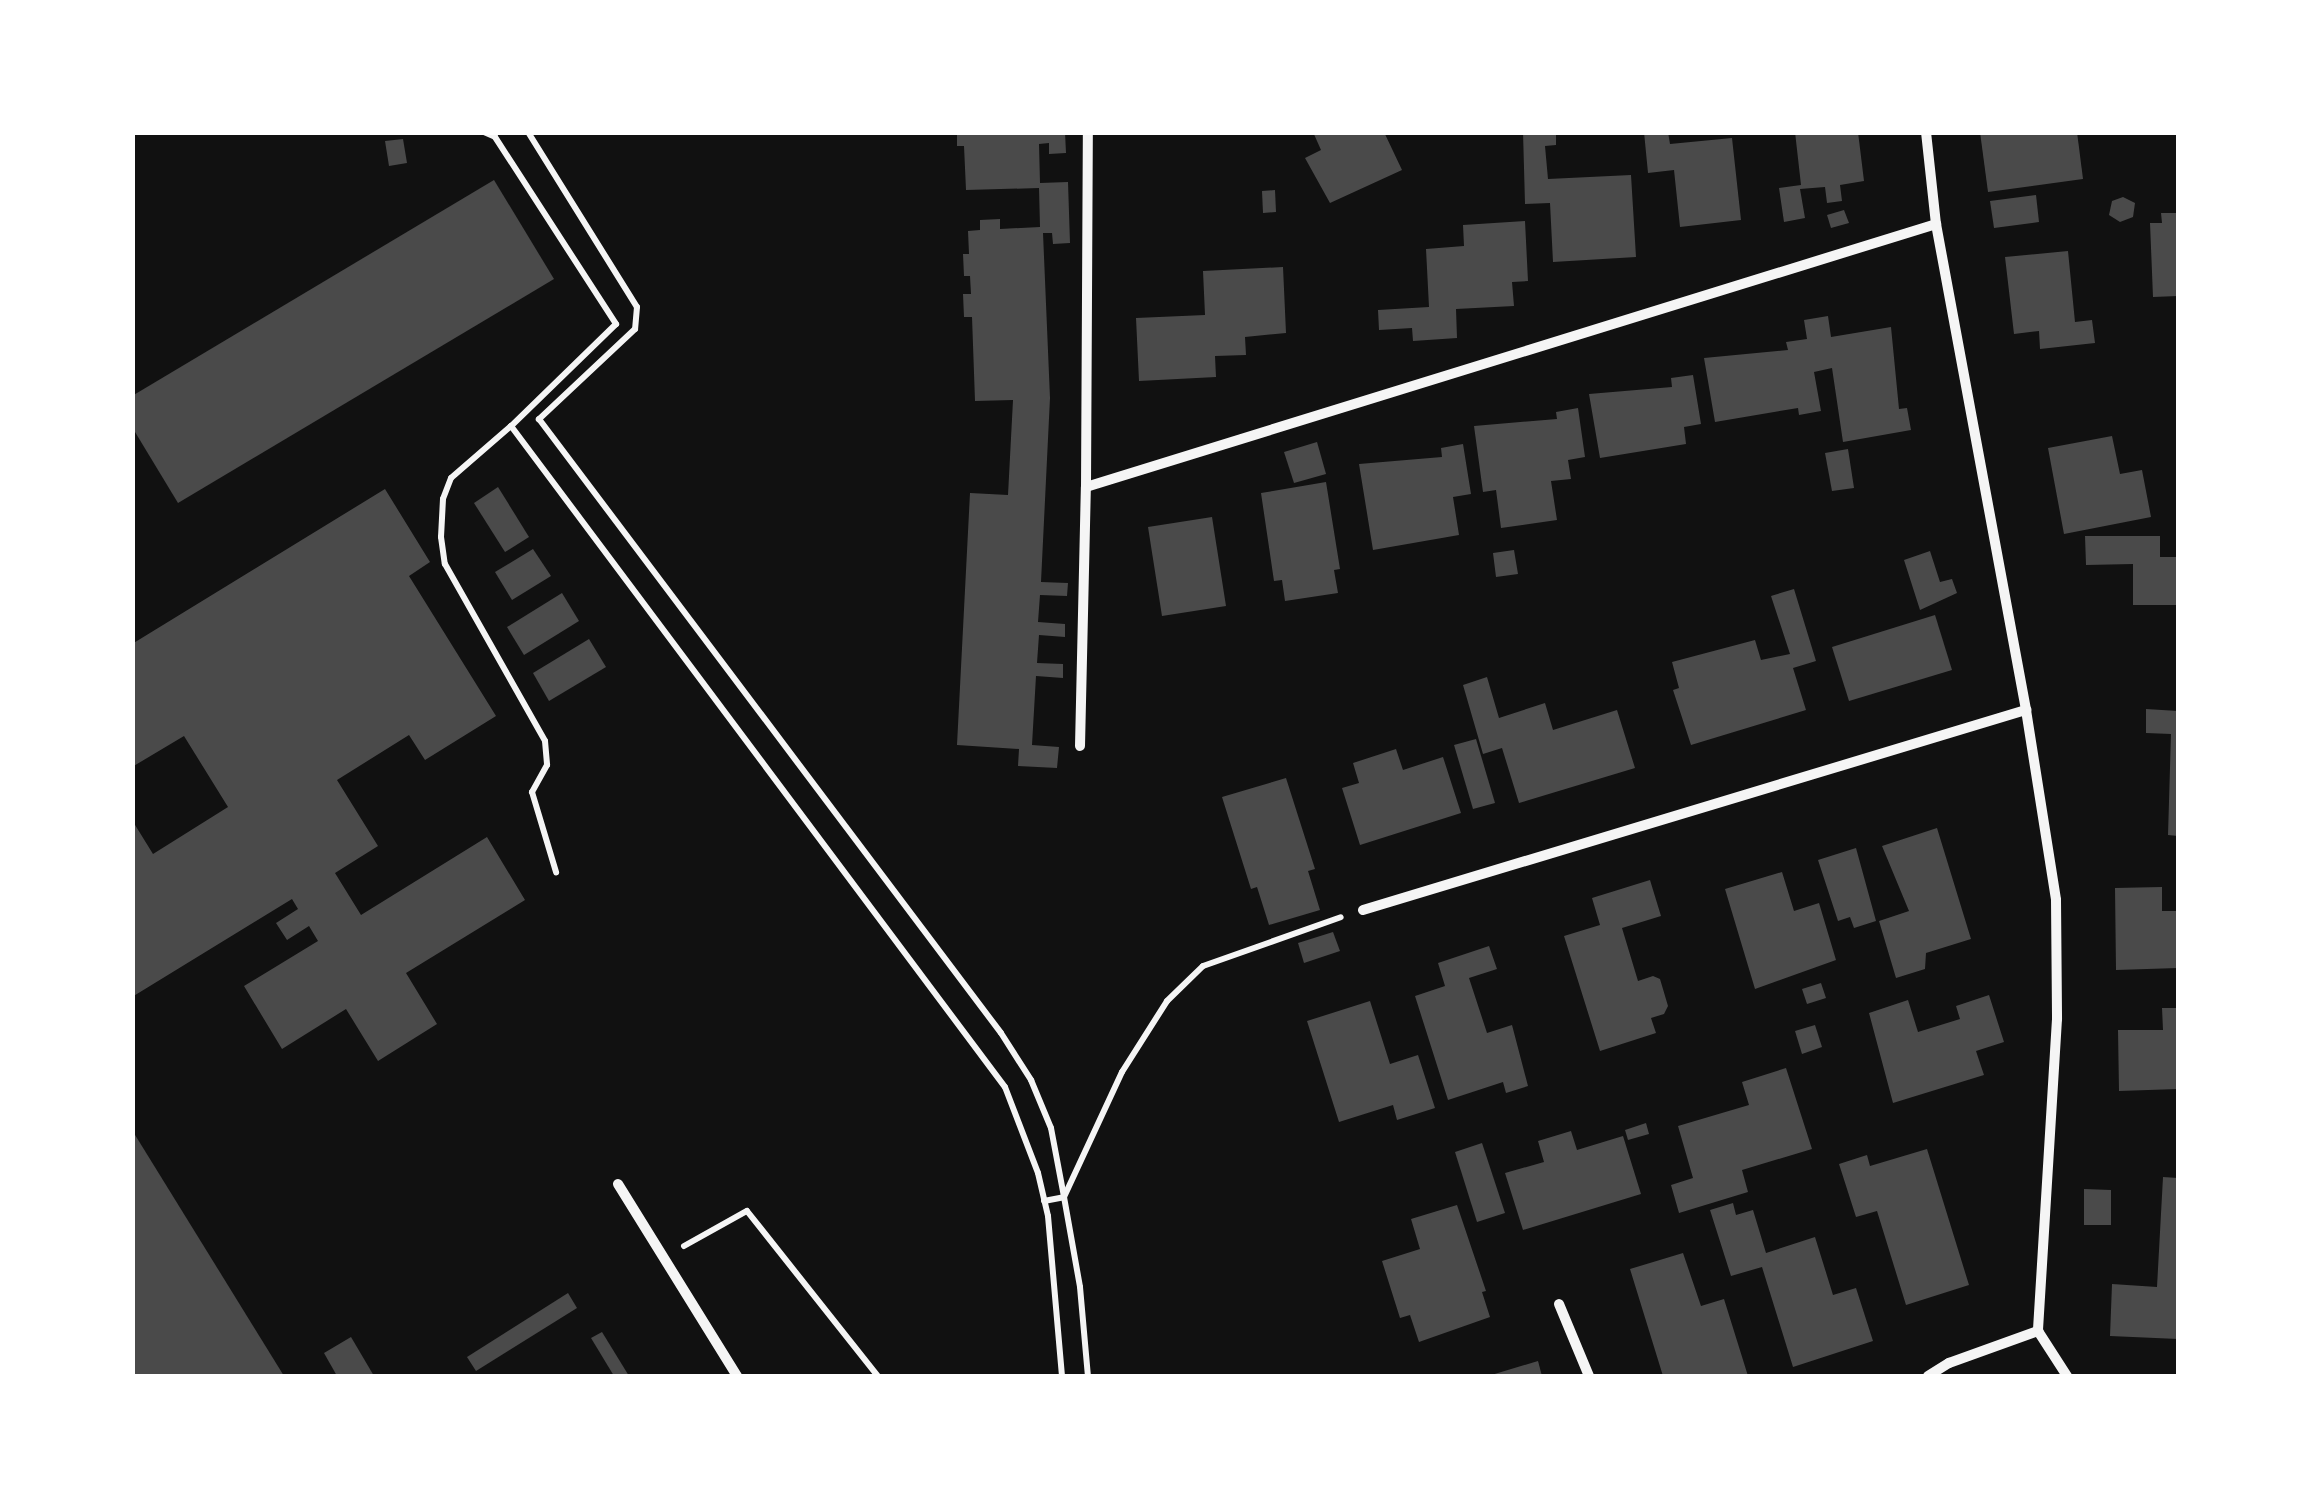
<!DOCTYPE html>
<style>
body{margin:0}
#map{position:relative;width:2311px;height:1509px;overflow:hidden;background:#111;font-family:Signika,sans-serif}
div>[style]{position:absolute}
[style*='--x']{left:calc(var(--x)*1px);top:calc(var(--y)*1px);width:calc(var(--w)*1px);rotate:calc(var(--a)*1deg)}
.building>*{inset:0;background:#4a4a4a}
.path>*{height:6px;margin:-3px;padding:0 3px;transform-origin:3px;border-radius:3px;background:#f5f5f5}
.minor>*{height:10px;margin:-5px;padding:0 5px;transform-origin:5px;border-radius:5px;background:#f5f5f5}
span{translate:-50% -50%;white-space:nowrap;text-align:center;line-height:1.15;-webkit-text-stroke:10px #fff;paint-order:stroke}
.frame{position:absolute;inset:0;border:135px solid #fff;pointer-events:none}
</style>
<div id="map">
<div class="building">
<i style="clip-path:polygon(957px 132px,1065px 132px,1066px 153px,1049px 154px,1049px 143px,1039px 144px,1040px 183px,1068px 182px,1070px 243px,1053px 244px,1052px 233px,1043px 233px,1050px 398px,1041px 582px,1068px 583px,1067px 596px,1040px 595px,1038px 622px,1065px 624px,1065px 637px,1039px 635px,1037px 663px,1063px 664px,1063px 678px,1036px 676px,1032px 745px,1059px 747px,1057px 768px,1018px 766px,1019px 749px,957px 745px,970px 493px,1008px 495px,1013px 400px,975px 401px,972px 317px,964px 317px,963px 294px,971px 294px,970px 276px,964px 276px,963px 254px,969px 254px,968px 231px,980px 230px,980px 220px,1000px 219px,1000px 229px,1040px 227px,1039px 188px,966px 190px,964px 146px,957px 146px)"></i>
<i style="clip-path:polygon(1313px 132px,1384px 132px,1402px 170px,1330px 203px,1305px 158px,1321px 150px)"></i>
<i style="clip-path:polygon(1523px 132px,1556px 132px,1556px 145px,1545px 146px,1548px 179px,1631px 175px,1636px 257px,1553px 262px,1550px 203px,1525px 204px)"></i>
<i style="clip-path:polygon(1644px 132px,1668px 132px,1670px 144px,1732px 138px,1741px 220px,1680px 227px,1674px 170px,1648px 173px)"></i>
<i style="clip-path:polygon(1795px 132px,1858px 132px,1864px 181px,1840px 185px,1842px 201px,1827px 203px,1825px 187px,1800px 189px,1805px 218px,1784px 222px,1779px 188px,1801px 185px)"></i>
<i style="clip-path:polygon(1980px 132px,2077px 132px,2083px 179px,1988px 192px)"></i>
<i style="clip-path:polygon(403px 139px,407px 163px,389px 166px,385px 141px)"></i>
<i style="clip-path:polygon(494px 180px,554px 279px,178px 503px,132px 427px,132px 396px)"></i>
<i style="clip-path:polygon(1275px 190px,1276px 212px,1263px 213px,1262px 191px)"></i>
<i style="clip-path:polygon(2036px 195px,2039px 222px,1994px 228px,1990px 201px)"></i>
<i style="clip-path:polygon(2123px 197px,2135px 203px,2133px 217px,2120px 222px,2109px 215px,2112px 201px)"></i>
<i style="clip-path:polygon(1844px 210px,1849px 223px,1831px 228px,1827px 215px)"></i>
<i style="clip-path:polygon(2161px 213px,2178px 213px,2178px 296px,2153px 297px,2150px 223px,2162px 223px)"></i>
<i style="clip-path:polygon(1525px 221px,1528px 281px,1512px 282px,1514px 306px,1456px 309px,1457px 338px,1413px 341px,1412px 328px,1379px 330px,1378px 310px,1429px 307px,1426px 249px,1464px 246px,1463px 225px)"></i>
<i style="clip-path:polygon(2068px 251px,2075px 322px,2092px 320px,2095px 343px,2040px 349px,2039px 331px,2014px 334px,2005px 257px)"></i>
<i style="clip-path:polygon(1283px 267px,1286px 333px,1245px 337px,1246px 355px,1215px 356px,1216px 377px,1139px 381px,1136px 318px,1205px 315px,1203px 271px)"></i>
<i style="clip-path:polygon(1828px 316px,1831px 337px,1891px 327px,1899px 409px,1907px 408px,1911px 430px,1843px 442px,1832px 368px,1814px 372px,1821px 411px,1799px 415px,1798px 408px,1715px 422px,1704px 358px,1788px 350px,1786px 342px,1807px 339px,1804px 320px)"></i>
<i style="clip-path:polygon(1693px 375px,1701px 424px,1684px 427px,1686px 444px,1600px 458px,1589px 394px,1672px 387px,1671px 378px)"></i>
<i style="clip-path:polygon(1578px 408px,1585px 457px,1568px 460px,1571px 479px,1551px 481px,1557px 520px,1501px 528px,1496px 490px,1483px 492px,1474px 426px,1557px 419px,1556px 412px)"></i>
<i style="clip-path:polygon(2112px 436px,2120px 474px,2142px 470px,2151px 517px,2064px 534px,2048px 448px)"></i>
<i style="clip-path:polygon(1317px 442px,1326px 474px,1294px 483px,1284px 452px)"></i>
<i style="clip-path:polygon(1463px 444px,1471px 494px,1453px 497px,1459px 535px,1373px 550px,1359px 464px,1442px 457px,1441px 448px)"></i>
<i style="clip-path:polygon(1848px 449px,1854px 488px,1832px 491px,1825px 453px)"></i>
<i style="clip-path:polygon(1326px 482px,1340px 569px,1334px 570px,1338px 593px,1285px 601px,1282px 580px,1274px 581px,1261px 493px)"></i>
<i style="clip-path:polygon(498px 487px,529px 537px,505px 552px,474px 503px)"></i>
<i style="clip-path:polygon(385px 489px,430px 562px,409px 576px,496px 716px,425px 760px,409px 735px,337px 780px,378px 846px,335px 873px,361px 915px,487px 837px,525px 900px,406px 973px,437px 1024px,378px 1061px,346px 1009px,282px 1049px,244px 986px,318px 941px,309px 926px,287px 940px,276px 923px,298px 909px,292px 899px,132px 997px,132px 820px,153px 854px,228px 807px,184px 736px,132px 767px,132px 644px)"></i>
<i style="clip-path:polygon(1212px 517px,1226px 606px,1162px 616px,1148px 527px)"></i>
<i style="clip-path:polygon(2085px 536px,2160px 536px,2160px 557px,2178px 557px,2178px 605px,2133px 605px,2133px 564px,2086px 565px)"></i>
<i style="clip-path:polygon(533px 549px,551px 576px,512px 600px,495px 572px)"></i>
<i style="clip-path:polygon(1514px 550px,1518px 574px,1496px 577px,1493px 553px)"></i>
<i style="clip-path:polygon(1930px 551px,1940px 582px,1952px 579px,1957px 593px,1920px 610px,1904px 560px)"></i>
<i style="clip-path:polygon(1794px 589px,1816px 661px,1793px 668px,1806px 710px,1691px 745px,1673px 690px,1679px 688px,1672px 662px,1755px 640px,1761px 660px,1790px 654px,1771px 596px)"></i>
<i style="clip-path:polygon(562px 593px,579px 621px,524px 655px,507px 627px)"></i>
<i style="clip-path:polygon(1935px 615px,1952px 670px,1849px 701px,1832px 647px)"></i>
<i style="clip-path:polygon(589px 639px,606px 667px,549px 701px,533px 673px)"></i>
<i style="clip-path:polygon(1487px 677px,1499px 718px,1545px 703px,1553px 730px,1617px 710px,1635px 768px,1519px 803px,1502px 748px,1483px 754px,1463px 685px)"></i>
<i style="clip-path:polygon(2146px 709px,2178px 711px,2178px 836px,2168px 835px,2171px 734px,2146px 733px)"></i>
<i style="clip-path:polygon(1476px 739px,1495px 803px,1473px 809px,1454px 745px)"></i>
<i style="clip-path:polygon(1396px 749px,1403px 770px,1443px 757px,1461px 813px,1360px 845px,1342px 788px,1359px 783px,1353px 763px)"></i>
<i style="clip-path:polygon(1286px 778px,1315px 869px,1308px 871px,1320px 910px,1269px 925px,1257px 887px,1251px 889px,1222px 797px)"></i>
<i style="clip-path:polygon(1937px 828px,1971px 939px,1926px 953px,1925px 969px,1896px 978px,1879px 921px,1909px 911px,1882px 846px)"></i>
<i style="clip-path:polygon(1856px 848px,1876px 921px,1854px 928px,1850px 917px,1838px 921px,1818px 860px)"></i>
<i style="clip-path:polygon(1782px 872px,1794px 911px,1819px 903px,1836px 960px,1755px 989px,1725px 889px)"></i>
<i style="clip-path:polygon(1650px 880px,1661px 916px,1622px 928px,1638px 981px,1653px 976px,1660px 979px,1668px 1006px,1664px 1014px,1651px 1018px,1656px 1033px,1600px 1051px,1564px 936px,1600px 925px,1592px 898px)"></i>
<i style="clip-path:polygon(2162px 887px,2162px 911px,2178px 911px,2178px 968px,2116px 970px,2115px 888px)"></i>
<i style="clip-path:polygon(1333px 932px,1340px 951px,1304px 963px,1298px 943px)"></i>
<i style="clip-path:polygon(1489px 946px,1497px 969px,1469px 978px,1487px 1033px,1512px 1025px,1528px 1086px,1506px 1093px,1503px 1082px,1448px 1100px,1415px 996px,1445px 986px,1438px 963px)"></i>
<i style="clip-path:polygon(1821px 983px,1826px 998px,1807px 1004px,1802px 989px)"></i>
<i style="clip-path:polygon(1989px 995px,2004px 1042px,1976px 1051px,1984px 1075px,1893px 1103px,1869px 1013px,1908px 1000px,1918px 1032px,1960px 1019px,1956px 1006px)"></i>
<i style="clip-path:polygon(1370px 1001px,1390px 1064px,1418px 1055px,1435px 1108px,1397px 1120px,1393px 1105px,1339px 1122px,1307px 1021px)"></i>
<i style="clip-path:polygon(2162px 1008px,2178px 1008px,2178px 1089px,2119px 1091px,2118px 1030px,2163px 1030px)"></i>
<i style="clip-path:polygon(1815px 1025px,1822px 1047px,1802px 1054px,1795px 1031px)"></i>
<i style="clip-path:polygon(1786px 1068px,1812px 1149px,1742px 1170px,1748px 1192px,1679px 1213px,1671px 1185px,1693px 1178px,1678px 1126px,1749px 1105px,1742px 1082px)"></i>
<i style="clip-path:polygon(1646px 1123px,1649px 1134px,1628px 1140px,1625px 1130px)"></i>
<i style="clip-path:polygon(132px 1130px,284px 1376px,132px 1376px)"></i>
<i style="clip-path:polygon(1571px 1131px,1577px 1150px,1623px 1136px,1641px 1194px,1523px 1230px,1505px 1173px,1544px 1162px,1538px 1141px)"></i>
<i style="clip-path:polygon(1482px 1143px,1505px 1213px,1477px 1222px,1455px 1152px)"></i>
<i style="clip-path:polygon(1927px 1149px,1969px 1285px,1906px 1305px,1877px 1211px,1856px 1217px,1839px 1164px,1867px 1155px,1870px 1166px)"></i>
<i style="clip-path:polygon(2163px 1177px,2178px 1178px,2178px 1339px,2110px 1336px,2112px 1284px,2157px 1287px)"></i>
<i style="clip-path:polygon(2084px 1189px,2111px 1190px,2111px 1225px,2084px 1225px)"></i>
<i style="clip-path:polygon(1733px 1203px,1736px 1215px,1753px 1210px,1766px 1253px,1815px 1237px,1833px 1295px,1856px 1288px,1873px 1341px,1793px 1367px,1762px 1267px,1731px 1276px,1710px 1210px)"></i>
<i style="clip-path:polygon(1457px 1205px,1486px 1291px,1482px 1292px,1490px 1317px,1419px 1342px,1410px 1315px,1400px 1318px,1382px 1261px,1420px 1249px,1411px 1219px)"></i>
<i style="clip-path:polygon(1683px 1253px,1701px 1306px,1724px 1299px,1748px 1376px,1663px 1376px,1630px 1269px)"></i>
<i style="clip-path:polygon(568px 1293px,577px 1308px,476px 1371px,467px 1357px)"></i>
<i style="clip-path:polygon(602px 1332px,629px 1376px,614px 1376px,591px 1338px)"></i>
<i style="clip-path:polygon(351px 1337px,374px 1376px,337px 1376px,324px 1353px)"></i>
<i style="clip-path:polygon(1538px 1361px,1542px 1376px,1488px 1376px)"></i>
</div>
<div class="path">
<i style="--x:484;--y:132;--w:12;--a:24"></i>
<i style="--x:495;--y:137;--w:223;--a:57.1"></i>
<i style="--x:616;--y:324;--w:146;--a:135.8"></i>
<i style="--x:511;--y:426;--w:825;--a:53.23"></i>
<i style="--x:1005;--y:1087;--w:92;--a:69"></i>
<i style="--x:1038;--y:1173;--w:44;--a:76.9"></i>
<i style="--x:1048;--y:1216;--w:161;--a:85"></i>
<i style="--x:528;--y:132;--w:206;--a:58.1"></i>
<i style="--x:637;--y:307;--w:22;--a:95"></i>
<i style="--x:635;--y:329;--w:132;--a:136.8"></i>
<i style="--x:539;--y:419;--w:768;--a:53.04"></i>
<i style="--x:1001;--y:1033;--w:56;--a:57.4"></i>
<i style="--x:1031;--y:1080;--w:52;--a:67.4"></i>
<i style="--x:1051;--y:1128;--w:70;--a:79.3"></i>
<i style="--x:1064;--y:1197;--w:91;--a:79.9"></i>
<i style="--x:1080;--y:1287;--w:89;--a:84.9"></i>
<i style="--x:511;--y:426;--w:79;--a:139.1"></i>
<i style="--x:451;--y:478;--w:22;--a:111"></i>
<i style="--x:443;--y:499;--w:38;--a:93"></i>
<i style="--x:441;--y:537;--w:27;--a:82"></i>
<i style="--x:445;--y:564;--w:203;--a:60.5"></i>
<i style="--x:545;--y:741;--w:24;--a:85"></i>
<i style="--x:547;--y:765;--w:31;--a:119"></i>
<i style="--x:532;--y:792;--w:84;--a:73.3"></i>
<i style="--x:1044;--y:1201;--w:20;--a:-11"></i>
<i style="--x:1064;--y:1197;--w:138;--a:-65.1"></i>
<i style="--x:1122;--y:1072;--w:84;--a:-57.6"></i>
<i style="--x:1167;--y:1001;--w:50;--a:-44.2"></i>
<i style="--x:1203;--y:966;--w:146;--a:-19.5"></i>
<i style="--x:684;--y:1246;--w:72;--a:-29.1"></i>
<i style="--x:747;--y:1211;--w:211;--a:51.6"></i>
</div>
<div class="minor">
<i style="--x:1926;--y:132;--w:93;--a:83.8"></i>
<i style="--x:1936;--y:224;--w:494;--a:79.5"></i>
<i style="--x:2026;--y:710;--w:192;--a:81"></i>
<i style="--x:2056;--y:900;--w:119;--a:89.5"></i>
<i style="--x:2057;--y:1019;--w:313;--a:93.5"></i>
<i style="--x:2038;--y:1331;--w:54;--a:57.2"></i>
<i style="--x:1086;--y:487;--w:355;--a:-89.7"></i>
<i style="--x:1080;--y:746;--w:259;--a:-88.7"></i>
<i style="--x:1086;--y:487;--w:890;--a:-17.19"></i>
<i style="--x:1363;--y:910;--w:693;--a:-16.79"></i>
<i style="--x:618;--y:1184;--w:226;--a:58.2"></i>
<i style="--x:1559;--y:1304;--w:78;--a:67.4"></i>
<i style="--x:1928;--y:1376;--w:25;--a:-32"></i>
<i style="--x:1949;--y:1363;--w:95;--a:-19.8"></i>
</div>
<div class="frame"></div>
</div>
